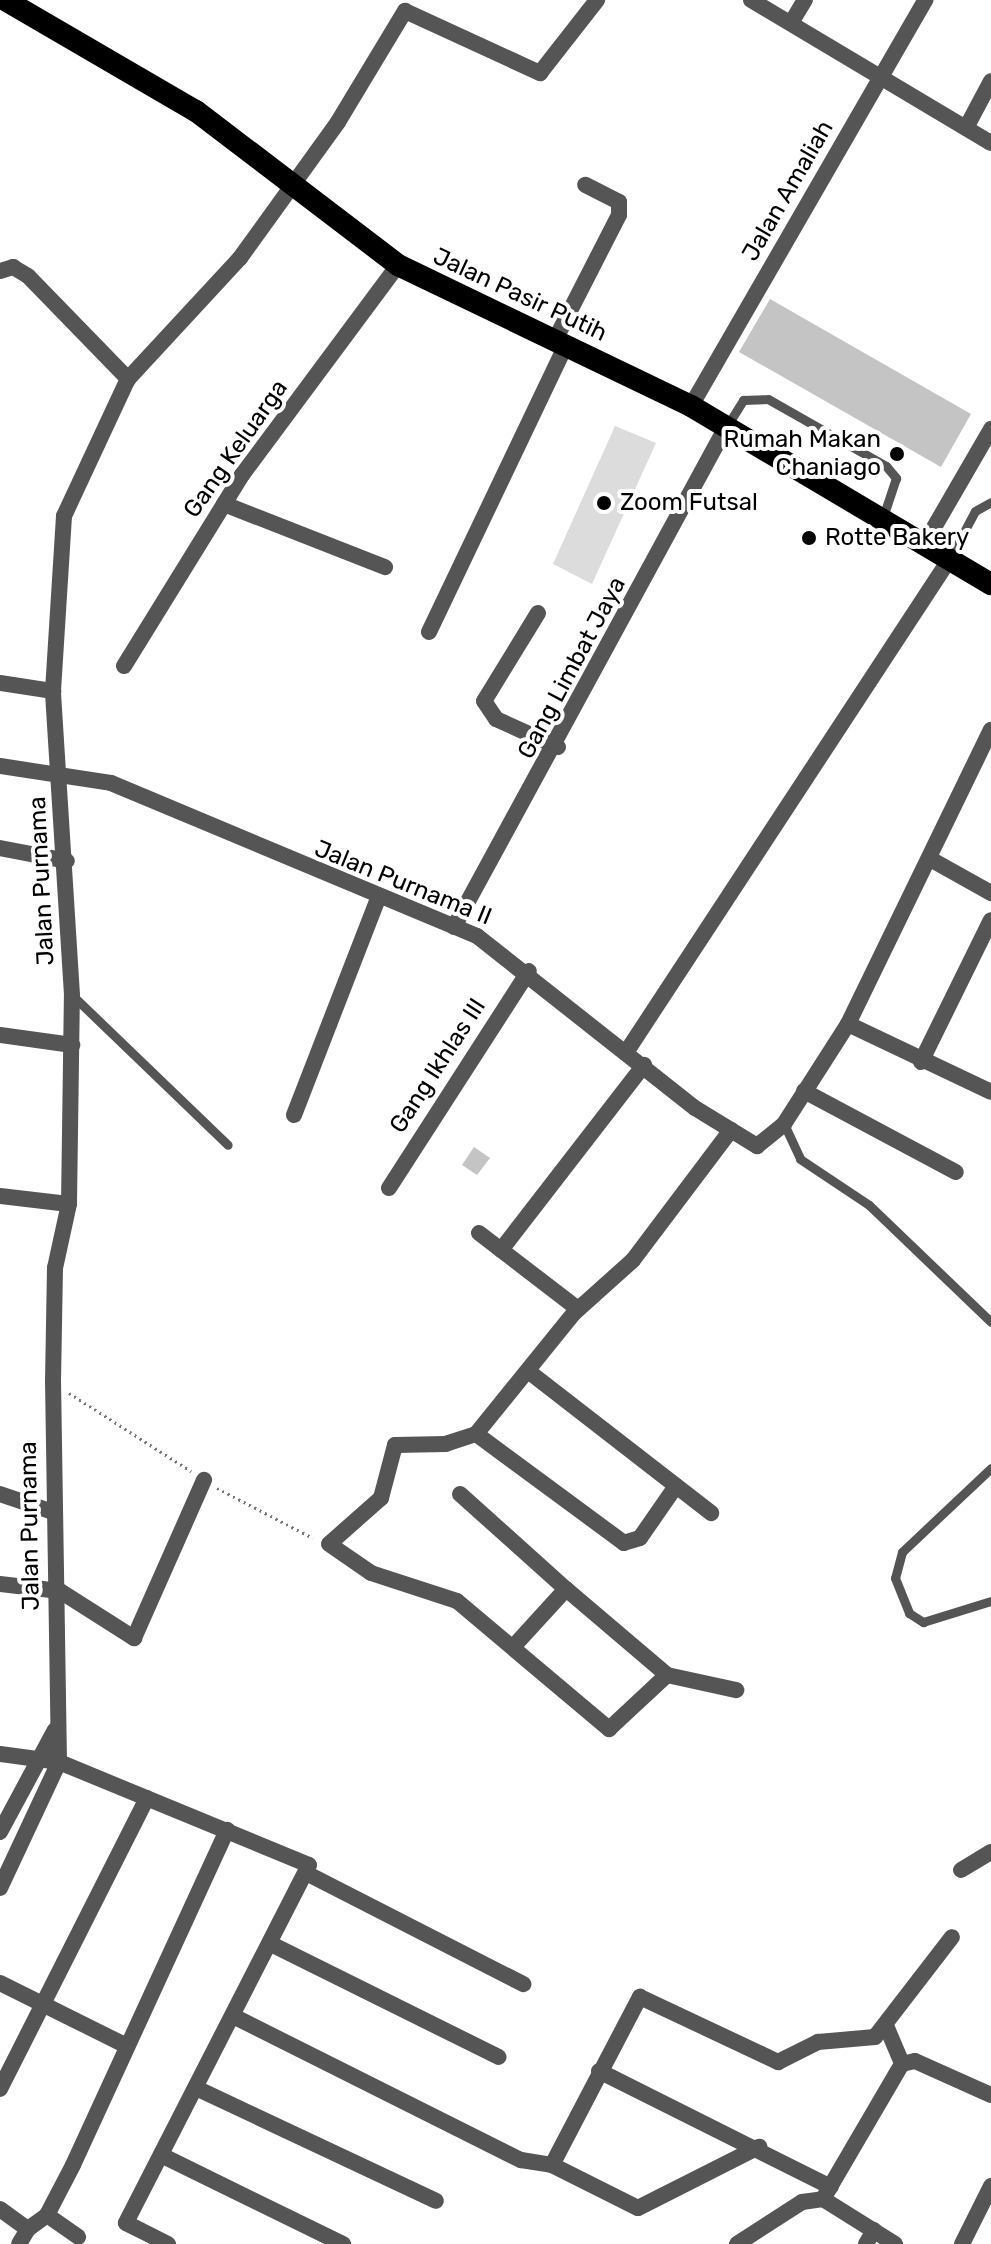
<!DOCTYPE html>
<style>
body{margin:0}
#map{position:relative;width:991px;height:2244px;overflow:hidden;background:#fff;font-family:Rubik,sans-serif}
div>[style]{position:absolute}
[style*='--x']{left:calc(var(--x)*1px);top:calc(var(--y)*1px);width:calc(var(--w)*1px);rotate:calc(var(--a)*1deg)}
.green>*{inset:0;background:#dcdcdc}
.building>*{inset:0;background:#c4c4c4}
.path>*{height:3px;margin-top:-1.5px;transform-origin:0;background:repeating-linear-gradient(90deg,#777 0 2px,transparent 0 6px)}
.service>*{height:9px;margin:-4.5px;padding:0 4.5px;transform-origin:4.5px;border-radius:4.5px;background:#555}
.minor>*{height:16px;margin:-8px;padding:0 8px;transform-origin:8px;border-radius:8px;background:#555}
.tertiary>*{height:16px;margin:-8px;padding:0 8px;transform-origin:8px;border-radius:8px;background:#555}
.trunk>*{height:22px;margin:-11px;padding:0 11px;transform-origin:11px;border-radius:11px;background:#000}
.dots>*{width:22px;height:22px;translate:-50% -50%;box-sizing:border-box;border:4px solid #fff;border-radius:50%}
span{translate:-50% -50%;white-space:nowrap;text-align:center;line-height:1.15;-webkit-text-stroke:8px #fff;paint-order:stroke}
.street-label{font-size:24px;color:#000}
.poi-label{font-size:24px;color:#000}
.right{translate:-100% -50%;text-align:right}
.left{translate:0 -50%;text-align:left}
</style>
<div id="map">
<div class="green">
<i style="clip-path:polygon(615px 426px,656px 443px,592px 584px,553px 564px)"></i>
</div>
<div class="building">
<i style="clip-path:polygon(770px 299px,971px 414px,941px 467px,739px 352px)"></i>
<i style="clip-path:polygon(474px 1147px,490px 1158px,477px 1175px,462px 1165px)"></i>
</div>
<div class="path">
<i style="--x:69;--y:1393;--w:145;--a:32.6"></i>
<i style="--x:217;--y:1488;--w:108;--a:27.5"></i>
</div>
<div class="service">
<i style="--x:727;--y:426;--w:31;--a:-58"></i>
<i style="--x:743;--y:400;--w:25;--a:-2"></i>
<i style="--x:768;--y:399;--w:136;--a:29.6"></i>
<i style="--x:886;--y:466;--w:16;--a:50"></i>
<i style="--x:896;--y:478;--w:41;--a:108.4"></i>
<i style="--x:949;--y:560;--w:55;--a:-62"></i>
<i style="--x:975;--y:511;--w:18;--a:-29"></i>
<i style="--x:72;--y:995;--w:216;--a:43.9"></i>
<i style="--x:784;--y:1124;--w:38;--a:65"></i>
<i style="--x:800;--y:1159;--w:83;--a:33.7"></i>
<i style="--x:869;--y:1205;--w:169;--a:43.8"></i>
<i style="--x:991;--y:1468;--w:122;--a:136.7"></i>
<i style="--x:902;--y:1552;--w:27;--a:105"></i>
<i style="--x:895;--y:1578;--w:38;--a:68"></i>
<i style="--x:909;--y:1613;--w:17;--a:33"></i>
<i style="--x:923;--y:1622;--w:71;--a:-17.2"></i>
</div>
<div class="minor">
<i style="--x:751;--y:0;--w:279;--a:30.8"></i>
<i style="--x:791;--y:23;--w:27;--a:-59"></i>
<i style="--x:966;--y:128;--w:53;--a:-62"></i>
<i style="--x:0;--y:271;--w:14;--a:-17"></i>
<i style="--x:13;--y:267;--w:17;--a:31"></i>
<i style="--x:28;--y:276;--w:144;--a:45.8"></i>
<i style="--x:555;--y:340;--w:140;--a:-62.9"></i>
<i style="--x:619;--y:215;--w:13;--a:-90"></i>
<i style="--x:619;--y:202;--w:38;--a:-153"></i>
<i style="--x:224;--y:504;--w:173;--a:21.4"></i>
<i style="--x:925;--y:543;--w:132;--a:-59.9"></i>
<i style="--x:538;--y:613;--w:103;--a:121.5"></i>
<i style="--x:484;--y:701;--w:22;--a:56"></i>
<i style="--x:496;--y:719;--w:68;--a:24.3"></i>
<i style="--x:429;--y:632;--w:318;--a:-64.5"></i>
<i style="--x:124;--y:666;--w:225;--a:-58.3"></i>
<i style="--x:242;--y:475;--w:262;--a:-53.4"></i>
<i style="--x:0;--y:683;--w:54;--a:8.6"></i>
<i style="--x:0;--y:766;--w:112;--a:8.7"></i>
<i style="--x:111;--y:783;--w:397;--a:22.7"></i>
<i style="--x:477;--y:936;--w:278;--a:38.3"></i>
<i style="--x:695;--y:1108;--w:73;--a:31.5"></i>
<i style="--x:757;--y:1146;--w:35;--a:-39"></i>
<i style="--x:784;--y:1124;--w:119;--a:-57.4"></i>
<i style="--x:848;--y:1024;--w:327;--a:-64.1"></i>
<i style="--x:0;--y:848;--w:68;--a:11"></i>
<i style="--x:932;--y:860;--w:68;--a:29.2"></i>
<i style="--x:454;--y:927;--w:569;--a:-61.45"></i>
<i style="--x:848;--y:1024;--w:158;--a:25.4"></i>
<i style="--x:0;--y:1035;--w:73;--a:7.9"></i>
<i style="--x:627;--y:1051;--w:587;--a:-56.74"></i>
<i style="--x:921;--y:1062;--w:158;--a:-63.8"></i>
<i style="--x:804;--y:1091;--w:172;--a:28.1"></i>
<i style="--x:294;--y:1115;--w:233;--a:-68.8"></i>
<i style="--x:389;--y:1188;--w:258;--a:-57.2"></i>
<i style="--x:0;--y:1196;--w:69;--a:6.6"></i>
<i style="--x:479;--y:1233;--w:125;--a:37.5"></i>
<i style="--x:501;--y:1250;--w:234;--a:-52.3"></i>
<i style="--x:528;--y:1371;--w:232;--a:37.8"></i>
<i style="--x:476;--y:1434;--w:32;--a:162"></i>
<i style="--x:446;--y:1444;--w:51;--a:178.9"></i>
<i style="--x:395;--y:1445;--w:55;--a:104.8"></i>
<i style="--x:381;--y:1498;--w:69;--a:138.5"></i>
<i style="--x:329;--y:1544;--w:51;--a:34.6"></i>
<i style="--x:371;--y:1573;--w:90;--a:18"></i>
<i style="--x:457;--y:1601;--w:199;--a:40.1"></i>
<i style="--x:609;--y:1729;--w:79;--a:-43"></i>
<i style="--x:667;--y:1675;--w:71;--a:12.3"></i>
<i style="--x:676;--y:1486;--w:63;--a:124.7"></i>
<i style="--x:640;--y:1538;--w:17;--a:163"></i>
<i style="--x:624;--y:1543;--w:184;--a:-143.6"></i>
<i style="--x:476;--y:1434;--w:156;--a:-51"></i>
<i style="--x:574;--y:1313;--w:79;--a:-41.9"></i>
<i style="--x:633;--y:1260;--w:163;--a:-53"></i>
<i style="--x:0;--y:1494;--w:56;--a:18.8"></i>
<i style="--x:460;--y:1494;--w:142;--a:41.9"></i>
<i style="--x:566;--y:1589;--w:77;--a:132.4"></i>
<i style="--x:0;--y:1584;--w:60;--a:6.7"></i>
<i style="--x:60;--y:1591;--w:88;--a:32.4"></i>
<i style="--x:134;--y:1638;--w:173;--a:-66.1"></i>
<i style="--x:566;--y:1589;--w:133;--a:40.4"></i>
<i style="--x:0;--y:1754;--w:60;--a:7.7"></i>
<i style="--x:59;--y:1762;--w:270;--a:22.4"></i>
<i style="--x:309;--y:1865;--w:402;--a:117.1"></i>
<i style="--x:126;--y:2223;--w:47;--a:26.6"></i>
<i style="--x:0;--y:1832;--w:116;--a:-61.7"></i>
<i style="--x:961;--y:1870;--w:35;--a:-31"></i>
<i style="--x:308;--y:1874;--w:242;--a:27.1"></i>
<i style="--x:0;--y:1888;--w:139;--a:-64.9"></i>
<i style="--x:59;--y:1762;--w:380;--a:-90.9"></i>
<i style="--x:53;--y:1382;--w:114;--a:-89"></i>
<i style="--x:55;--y:1268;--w:66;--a:-77.7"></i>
<i style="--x:69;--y:1204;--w:209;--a:-89.2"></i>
<i style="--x:72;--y:995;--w:305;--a:-93.6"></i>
<i style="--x:53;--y:691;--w:175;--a:-86.4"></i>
<i style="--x:64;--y:516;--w:151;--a:-65"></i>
<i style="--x:128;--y:379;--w:165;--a:-47.2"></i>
<i style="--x:240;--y:258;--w:168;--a:-54.2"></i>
<i style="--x:338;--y:122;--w:130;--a:-58.9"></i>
<i style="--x:405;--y:11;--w:149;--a:24.7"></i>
<i style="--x:540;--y:73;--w:93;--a:-52"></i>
<i style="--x:271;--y:1944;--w:254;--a:26.4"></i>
<i style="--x:0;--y:1983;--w:140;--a:26.4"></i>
<i style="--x:233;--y:2016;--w:322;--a:26.6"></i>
<i style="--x:521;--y:2160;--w:31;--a:9"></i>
<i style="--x:552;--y:2165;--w:96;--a:26.6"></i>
<i style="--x:638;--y:2208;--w:136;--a:-26.8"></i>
<i style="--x:887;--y:2028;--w:39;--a:67"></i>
<i style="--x:599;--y:2071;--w:259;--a:26.6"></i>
<i style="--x:196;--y:2088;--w:265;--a:25.2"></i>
<i style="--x:0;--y:2089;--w:326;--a:-63.2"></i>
<i style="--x:161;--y:2155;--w:203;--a:26.1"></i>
<i style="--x:552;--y:2165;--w:190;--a:-62.4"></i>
<i style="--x:640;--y:1997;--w:153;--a:25.2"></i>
<i style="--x:778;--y:2062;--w:45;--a:-26.6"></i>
<i style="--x:818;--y:2042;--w:57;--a:-5"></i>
<i style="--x:875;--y:2037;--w:126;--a:-52.4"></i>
<i style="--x:823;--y:2199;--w:156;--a:-59.7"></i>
<i style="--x:902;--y:2064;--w:13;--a:-13"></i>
<i style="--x:915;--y:2061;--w:83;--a:24.1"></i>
<i style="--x:0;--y:2209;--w:34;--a:36"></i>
<i style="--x:28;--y:2229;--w:17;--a:121"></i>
<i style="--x:47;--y:2215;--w:38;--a:35"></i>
<i style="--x:28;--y:2229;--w:24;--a:-36"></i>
<i style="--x:47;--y:2215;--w:56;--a:-62.5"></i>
<i style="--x:73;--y:2165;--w:369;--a:-65.3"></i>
<i style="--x:737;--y:2244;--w:77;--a:-32.9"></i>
<i style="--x:802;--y:2202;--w:21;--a:-8"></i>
<i style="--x:823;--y:2199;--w:85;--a:32"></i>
<i style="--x:866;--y:2244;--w:16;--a:-60"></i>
<i style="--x:962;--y:2244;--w:65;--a:-63.4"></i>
</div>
<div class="tertiary">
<i style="--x:691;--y:406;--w:469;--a:-60"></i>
</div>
<div class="trunk">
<i style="--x:5;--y:0;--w:221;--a:30.2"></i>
<i style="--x:196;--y:111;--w:254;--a:37.3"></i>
<i style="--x:398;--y:265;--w:325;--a:25.7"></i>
<i style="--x:691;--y:406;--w:349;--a:30.7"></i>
</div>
<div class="dots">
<i style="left:897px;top:454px;background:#000"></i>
<i style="left:604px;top:503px;background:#000"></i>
<i style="left:809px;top:538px;background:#000"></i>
</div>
<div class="street-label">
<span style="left:788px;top:191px;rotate:-60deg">Jalan Amaliah</span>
<span style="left:520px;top:295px;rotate:25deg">Jalan Pasir Putih</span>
<span style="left:236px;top:449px;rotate:-55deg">Gang Keluarga</span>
<span style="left:572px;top:668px;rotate:-62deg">Gang Limbat Jaya</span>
<span style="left:42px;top:881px;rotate:-93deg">Jalan Purnama</span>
<span style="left:403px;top:883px;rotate:22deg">Jalan Purnama II</span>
<span style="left:438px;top:1066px;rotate:-57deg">Gang Ikhlas III</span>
<span style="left:30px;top:1526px;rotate:-91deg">Jalan Purnama</span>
</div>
<div class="poi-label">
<span class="right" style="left:881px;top:454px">Rumah Makan<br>Chaniago</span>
<span class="left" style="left:620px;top:503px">Zoom Futsal</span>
<span class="left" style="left:825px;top:538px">Rotte Bakery</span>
</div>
</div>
